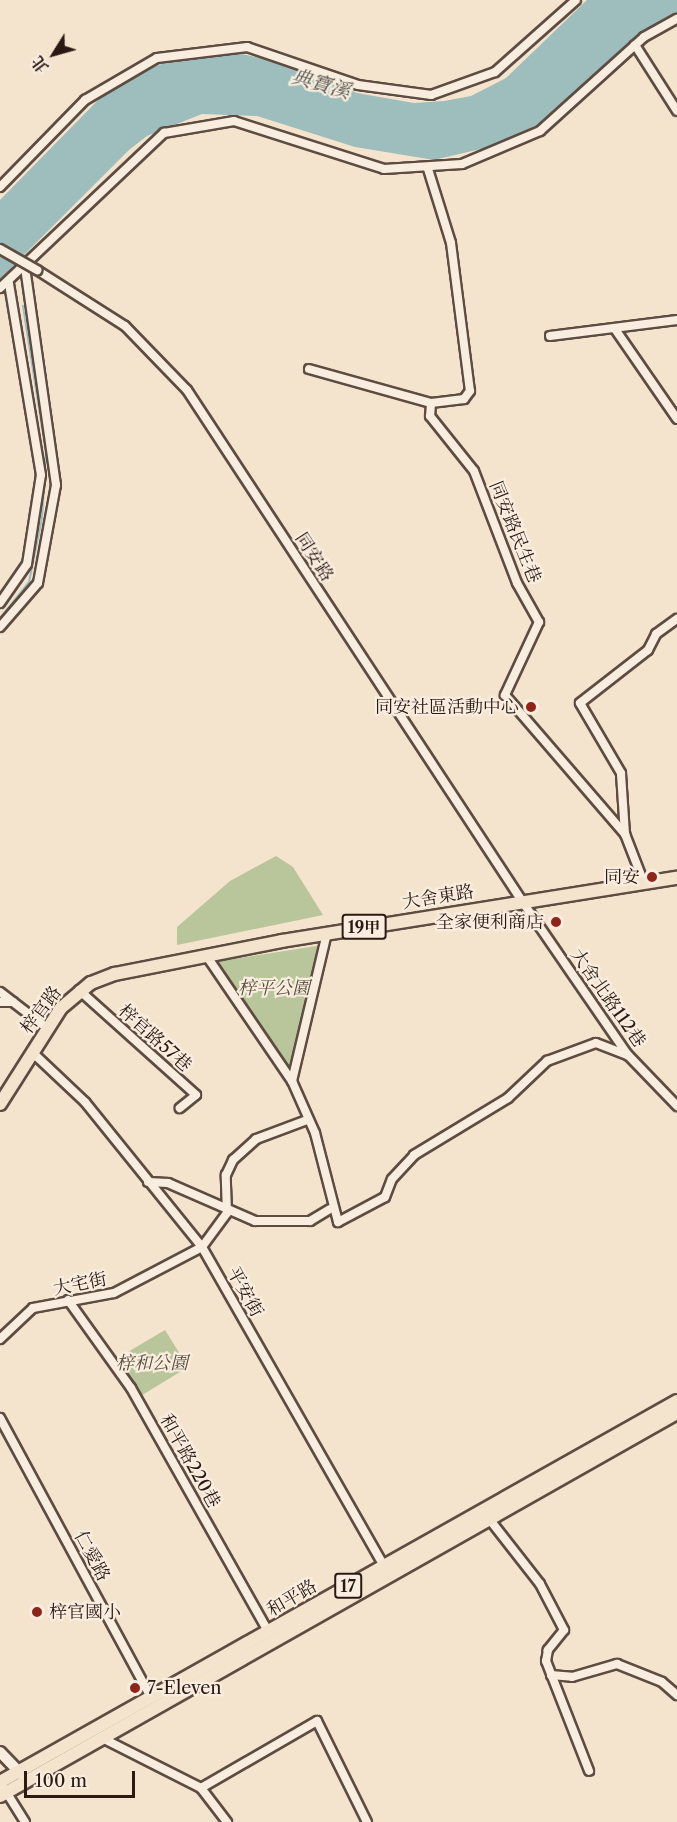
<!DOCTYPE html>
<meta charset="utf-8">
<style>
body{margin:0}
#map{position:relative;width:677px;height:1822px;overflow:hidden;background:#f5e4cd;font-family:"Libre Caslon Text","Noto Serif TC",serif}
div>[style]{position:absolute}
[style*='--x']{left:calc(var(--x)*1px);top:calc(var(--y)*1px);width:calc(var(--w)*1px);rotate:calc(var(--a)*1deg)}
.green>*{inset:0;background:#b9c59a}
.water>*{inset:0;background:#9dbebd}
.stream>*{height:2px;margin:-1px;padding:0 1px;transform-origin:1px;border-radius:1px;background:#9dbebd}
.roads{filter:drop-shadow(2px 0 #5e4c42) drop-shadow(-2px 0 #5e4c42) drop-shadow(0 2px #5e4c42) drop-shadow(0 -2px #5e4c42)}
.street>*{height:8px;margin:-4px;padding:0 4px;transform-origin:4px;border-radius:4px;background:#f8edde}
.secondary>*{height:10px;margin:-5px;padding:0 5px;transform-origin:5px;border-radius:5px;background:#f8edde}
.primary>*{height:12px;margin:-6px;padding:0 6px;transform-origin:6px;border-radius:6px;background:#f5e4cd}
.bridges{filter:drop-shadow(2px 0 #5e4c42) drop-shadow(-2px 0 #5e4c42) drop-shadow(0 2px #5e4c42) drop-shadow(0 -2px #5e4c42)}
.street-bridge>*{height:8px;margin:-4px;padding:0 4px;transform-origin:4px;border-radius:4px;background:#f8edde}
.dots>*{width:16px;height:16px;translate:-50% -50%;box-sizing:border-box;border:3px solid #f8edde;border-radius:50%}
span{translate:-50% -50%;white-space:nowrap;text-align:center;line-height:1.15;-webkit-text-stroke:4.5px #f8edde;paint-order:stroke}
.shield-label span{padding:2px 4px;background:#f8edde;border:2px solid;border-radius:4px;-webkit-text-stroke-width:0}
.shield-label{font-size:16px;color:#2b1a14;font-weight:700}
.street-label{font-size:18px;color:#2b1a14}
.poi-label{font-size:18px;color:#2b1a14}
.right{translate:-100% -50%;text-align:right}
.left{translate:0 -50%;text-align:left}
.park-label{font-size:18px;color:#564d3c;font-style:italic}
.water-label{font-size:20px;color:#53534f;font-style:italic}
.north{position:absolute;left:24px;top:24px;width:60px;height:60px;-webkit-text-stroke:4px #f8edde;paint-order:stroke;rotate:233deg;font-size:16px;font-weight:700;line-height:24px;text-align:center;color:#2b1a14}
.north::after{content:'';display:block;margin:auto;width:21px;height:27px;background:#2b1a14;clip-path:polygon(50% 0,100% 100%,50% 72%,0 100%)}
.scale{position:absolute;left:24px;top:1771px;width:111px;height:27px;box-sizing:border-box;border:3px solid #2b1a14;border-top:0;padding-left:8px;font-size:18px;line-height:21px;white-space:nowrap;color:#2b1a14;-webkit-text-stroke:4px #f8edde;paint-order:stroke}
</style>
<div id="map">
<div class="green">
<i style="clip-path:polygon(276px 856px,293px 867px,323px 915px,177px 945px,177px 927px,230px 881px)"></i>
<i style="clip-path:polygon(323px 945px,290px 1073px,215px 962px)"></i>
<i style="clip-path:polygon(165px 1330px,188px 1367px,139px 1397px,116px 1359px)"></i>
</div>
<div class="water">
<i style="clip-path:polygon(587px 0,677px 0,677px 13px,641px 34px,553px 115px,506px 143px,434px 160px,355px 147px,257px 116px,202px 114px,147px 136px,129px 150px,0 279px,0 200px,102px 96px,153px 67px,179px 58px,242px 54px,275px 61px,357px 93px,414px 103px,444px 101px,471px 96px,506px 78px)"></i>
</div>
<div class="stream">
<i style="--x:0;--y:618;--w:46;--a:-51.1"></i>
<i style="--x:29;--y:582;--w:65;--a:-78.5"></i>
<i style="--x:42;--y:518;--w:65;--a:-86.5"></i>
<i style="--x:46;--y:453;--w:149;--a:-98.9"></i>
</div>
<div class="roads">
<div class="street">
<i style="--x:635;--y:45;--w:78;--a:57.5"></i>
<i style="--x:428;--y:169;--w:77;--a:72.7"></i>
<i style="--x:451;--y:243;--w:149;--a:82.7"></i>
<i style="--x:470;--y:391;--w:10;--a:127"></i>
<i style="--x:464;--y:399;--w:33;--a:173"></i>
<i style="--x:431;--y:403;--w:13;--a:94"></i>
<i style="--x:430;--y:416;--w:70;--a:51.3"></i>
<i style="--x:474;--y:471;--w:120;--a:69"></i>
<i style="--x:517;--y:583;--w:45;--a:60.6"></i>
<i style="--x:539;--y:622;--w:81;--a:115"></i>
<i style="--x:505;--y:695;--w:184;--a:49.2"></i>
<i style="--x:625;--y:834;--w:53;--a:68.8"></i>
<i style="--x:0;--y:187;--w:122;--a:-45.7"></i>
<i style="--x:85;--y:100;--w:83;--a:-30.3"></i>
<i style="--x:157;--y:58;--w:91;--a:-7"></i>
<i style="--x:247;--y:47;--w:117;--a:18.9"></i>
<i style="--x:358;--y:85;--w:74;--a:7.8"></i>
<i style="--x:431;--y:95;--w:68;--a:-19.8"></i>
<i style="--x:495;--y:72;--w:108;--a:-41.6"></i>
<i style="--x:37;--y:270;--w:104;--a:32.5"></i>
<i style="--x:125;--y:326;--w:89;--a:45.9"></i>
<i style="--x:187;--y:390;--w:611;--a:56.75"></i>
<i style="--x:522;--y:901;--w:187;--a:55.5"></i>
<i style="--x:628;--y:1055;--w:71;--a:46.1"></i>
<i style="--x:0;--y:288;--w:226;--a:-43.4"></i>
<i style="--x:164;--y:133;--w:71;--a:-9.7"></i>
<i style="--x:234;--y:121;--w:157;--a:17.7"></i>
<i style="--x:384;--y:169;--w:78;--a:-3.7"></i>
<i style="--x:462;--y:164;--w:85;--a:-22.9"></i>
<i style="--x:540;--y:131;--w:140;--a:-42.1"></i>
<i style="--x:644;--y:37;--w:38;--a:-29"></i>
<i style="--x:615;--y:329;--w:109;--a:55.4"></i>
<i style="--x:550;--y:336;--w:128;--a:-7.2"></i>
<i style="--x:309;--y:369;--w:127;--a:15.6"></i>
<i style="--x:0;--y:603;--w:47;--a:-55.3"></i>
<i style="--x:27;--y:564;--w:90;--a:-81.1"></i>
<i style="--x:41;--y:475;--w:195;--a:-99.5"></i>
<i style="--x:0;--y:627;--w:58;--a:-49.2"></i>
<i style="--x:38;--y:583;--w:100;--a:-79.6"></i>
<i style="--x:56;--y:485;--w:219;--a:-98.1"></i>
<i style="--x:625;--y:834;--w:61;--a:-93.8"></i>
<i style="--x:621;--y:773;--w:81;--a:-120.4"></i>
<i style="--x:580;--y:703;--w:86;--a:-37.9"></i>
<i style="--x:648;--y:650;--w:18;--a:-63"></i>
<i style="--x:656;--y:634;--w:26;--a:-36"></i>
<i style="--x:206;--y:955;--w:153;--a:55.7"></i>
<i style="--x:292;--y:1081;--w:57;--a:66.1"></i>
<i style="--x:315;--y:1133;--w:92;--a:75.5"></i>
<i style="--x:338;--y:1222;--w:53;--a:-28"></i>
<i style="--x:385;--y:1197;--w:19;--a:-69"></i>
<i style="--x:392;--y:1179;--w:33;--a:-47"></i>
<i style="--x:414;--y:1155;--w:110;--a:-31.2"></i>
<i style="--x:508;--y:1098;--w:54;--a:-43.5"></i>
<i style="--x:547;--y:1061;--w:52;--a:-20.2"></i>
<i style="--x:596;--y:1043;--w:34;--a:21"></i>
<i style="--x:79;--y:990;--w:157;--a:41.9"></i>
<i style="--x:196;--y:1095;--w:21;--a:141"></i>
<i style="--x:0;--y:992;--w:59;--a:37.5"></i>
<i style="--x:0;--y:1002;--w:13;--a:0"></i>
<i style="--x:32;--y:1052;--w:73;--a:43.3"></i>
<i style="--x:85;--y:1102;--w:186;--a:51.1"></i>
<i style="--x:202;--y:1247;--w:369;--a:60.3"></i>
<i style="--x:292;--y:1081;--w:152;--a:-76.7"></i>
<i style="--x:148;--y:1182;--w:20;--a:3"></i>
<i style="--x:168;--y:1183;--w:95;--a:23.6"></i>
<i style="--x:255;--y:1221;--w:55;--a:0"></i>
<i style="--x:310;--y:1221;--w:23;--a:-31"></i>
<i style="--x:68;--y:1300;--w:108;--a:54.4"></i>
<i style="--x:131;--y:1388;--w:281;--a:60.6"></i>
<i style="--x:0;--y:1339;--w:45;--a:-43.2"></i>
<i style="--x:33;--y:1308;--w:82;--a:-10.5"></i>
<i style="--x:114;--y:1293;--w:99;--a:-27.6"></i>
<i style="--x:202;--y:1247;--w:42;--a:-53.7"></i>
<i style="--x:227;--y:1213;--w:38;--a:-92"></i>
<i style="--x:226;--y:1175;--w:17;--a:-65"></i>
<i style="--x:233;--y:1160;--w:31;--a:-42"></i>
<i style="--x:256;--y:1139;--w:54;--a:-20.4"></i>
<i style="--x:0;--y:1418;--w:319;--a:61.6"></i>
<i style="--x:490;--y:1520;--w:81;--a:52"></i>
<i style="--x:540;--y:1584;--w:52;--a:62.4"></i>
<i style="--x:564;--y:1630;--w:26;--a:129"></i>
<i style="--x:548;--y:1650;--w:11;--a:100"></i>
<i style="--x:546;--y:1661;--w:118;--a:68.6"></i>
<i style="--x:551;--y:1675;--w:21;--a:5"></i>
<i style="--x:572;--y:1677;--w:47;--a:-16.1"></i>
<i style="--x:617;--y:1664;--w:48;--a:21.8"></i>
<i style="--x:662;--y:1682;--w:20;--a:41"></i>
<i style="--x:104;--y:1739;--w:109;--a:26.8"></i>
<i style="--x:201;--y:1788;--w:43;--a:52.6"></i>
<i style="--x:0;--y:1782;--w:47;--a:58"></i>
<i style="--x:201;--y:1788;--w:134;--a:-30"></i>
<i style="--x:317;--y:1721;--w:113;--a:63.7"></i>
</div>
<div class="secondary">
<i style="--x:0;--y:1752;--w:33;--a:46"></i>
</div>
<div class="primary">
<i style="--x:0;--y:1104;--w:114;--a:-57.6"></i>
<i style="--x:61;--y:1008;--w:39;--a:-40"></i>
<i style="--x:91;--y:983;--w:26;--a:-21"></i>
<i style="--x:115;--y:974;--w:170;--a:-11.2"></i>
<i style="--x:282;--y:941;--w:400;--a:-9.1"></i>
<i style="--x:0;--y:1782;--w:777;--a:-29.37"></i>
<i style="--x:0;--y:1796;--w:778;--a:-29.5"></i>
</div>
</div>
<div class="bridges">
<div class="street-bridge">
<i style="--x:0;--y:249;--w:43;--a:29.6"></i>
</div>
</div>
<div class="dots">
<i style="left:531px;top:707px;background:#8f2418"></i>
<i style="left:652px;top:877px;background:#8f2418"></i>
<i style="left:556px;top:922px;background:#8f2418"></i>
<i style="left:37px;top:1612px;background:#8f2418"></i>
<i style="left:135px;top:1688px;background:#8f2418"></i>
</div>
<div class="shield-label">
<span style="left:364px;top:927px">19甲</span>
<span style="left:348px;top:1586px">17</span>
</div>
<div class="street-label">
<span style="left:515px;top:532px;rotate:68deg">同安路民生巷</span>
<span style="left:314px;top:557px;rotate:57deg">同安路</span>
<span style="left:438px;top:897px;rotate:-9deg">大舍東路</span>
<span style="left:608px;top:998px;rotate:55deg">大舍北路112巷</span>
<span style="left:41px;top:1010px;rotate:-53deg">梓官路</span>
<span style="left:155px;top:1038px;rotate:42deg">梓官路57巷</span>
<span style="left:80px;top:1284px;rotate:-11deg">大宅街</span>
<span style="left:245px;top:1292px;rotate:61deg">平安街</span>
<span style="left:190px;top:1461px;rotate:61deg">和平路220巷</span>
<span style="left:92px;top:1556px;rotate:62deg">仁愛路</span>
<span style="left:292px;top:1598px;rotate:-30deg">和平路</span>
</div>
<div class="poi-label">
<span class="right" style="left:519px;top:707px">同安社區活動中心</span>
<span class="right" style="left:640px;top:877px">同安</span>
<span class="right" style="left:544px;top:922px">全家便利商店</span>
<span class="left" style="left:49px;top:1612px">梓官國小</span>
<span class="left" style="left:147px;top:1688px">7-Eleven</span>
</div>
<div class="park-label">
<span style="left:274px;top:988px">梓平公園</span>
<span style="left:152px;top:1363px">梓和公園</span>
</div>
<div class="water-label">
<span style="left:321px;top:84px;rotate:16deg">典寶溪</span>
</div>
<div class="north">北</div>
<div class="scale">100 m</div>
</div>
